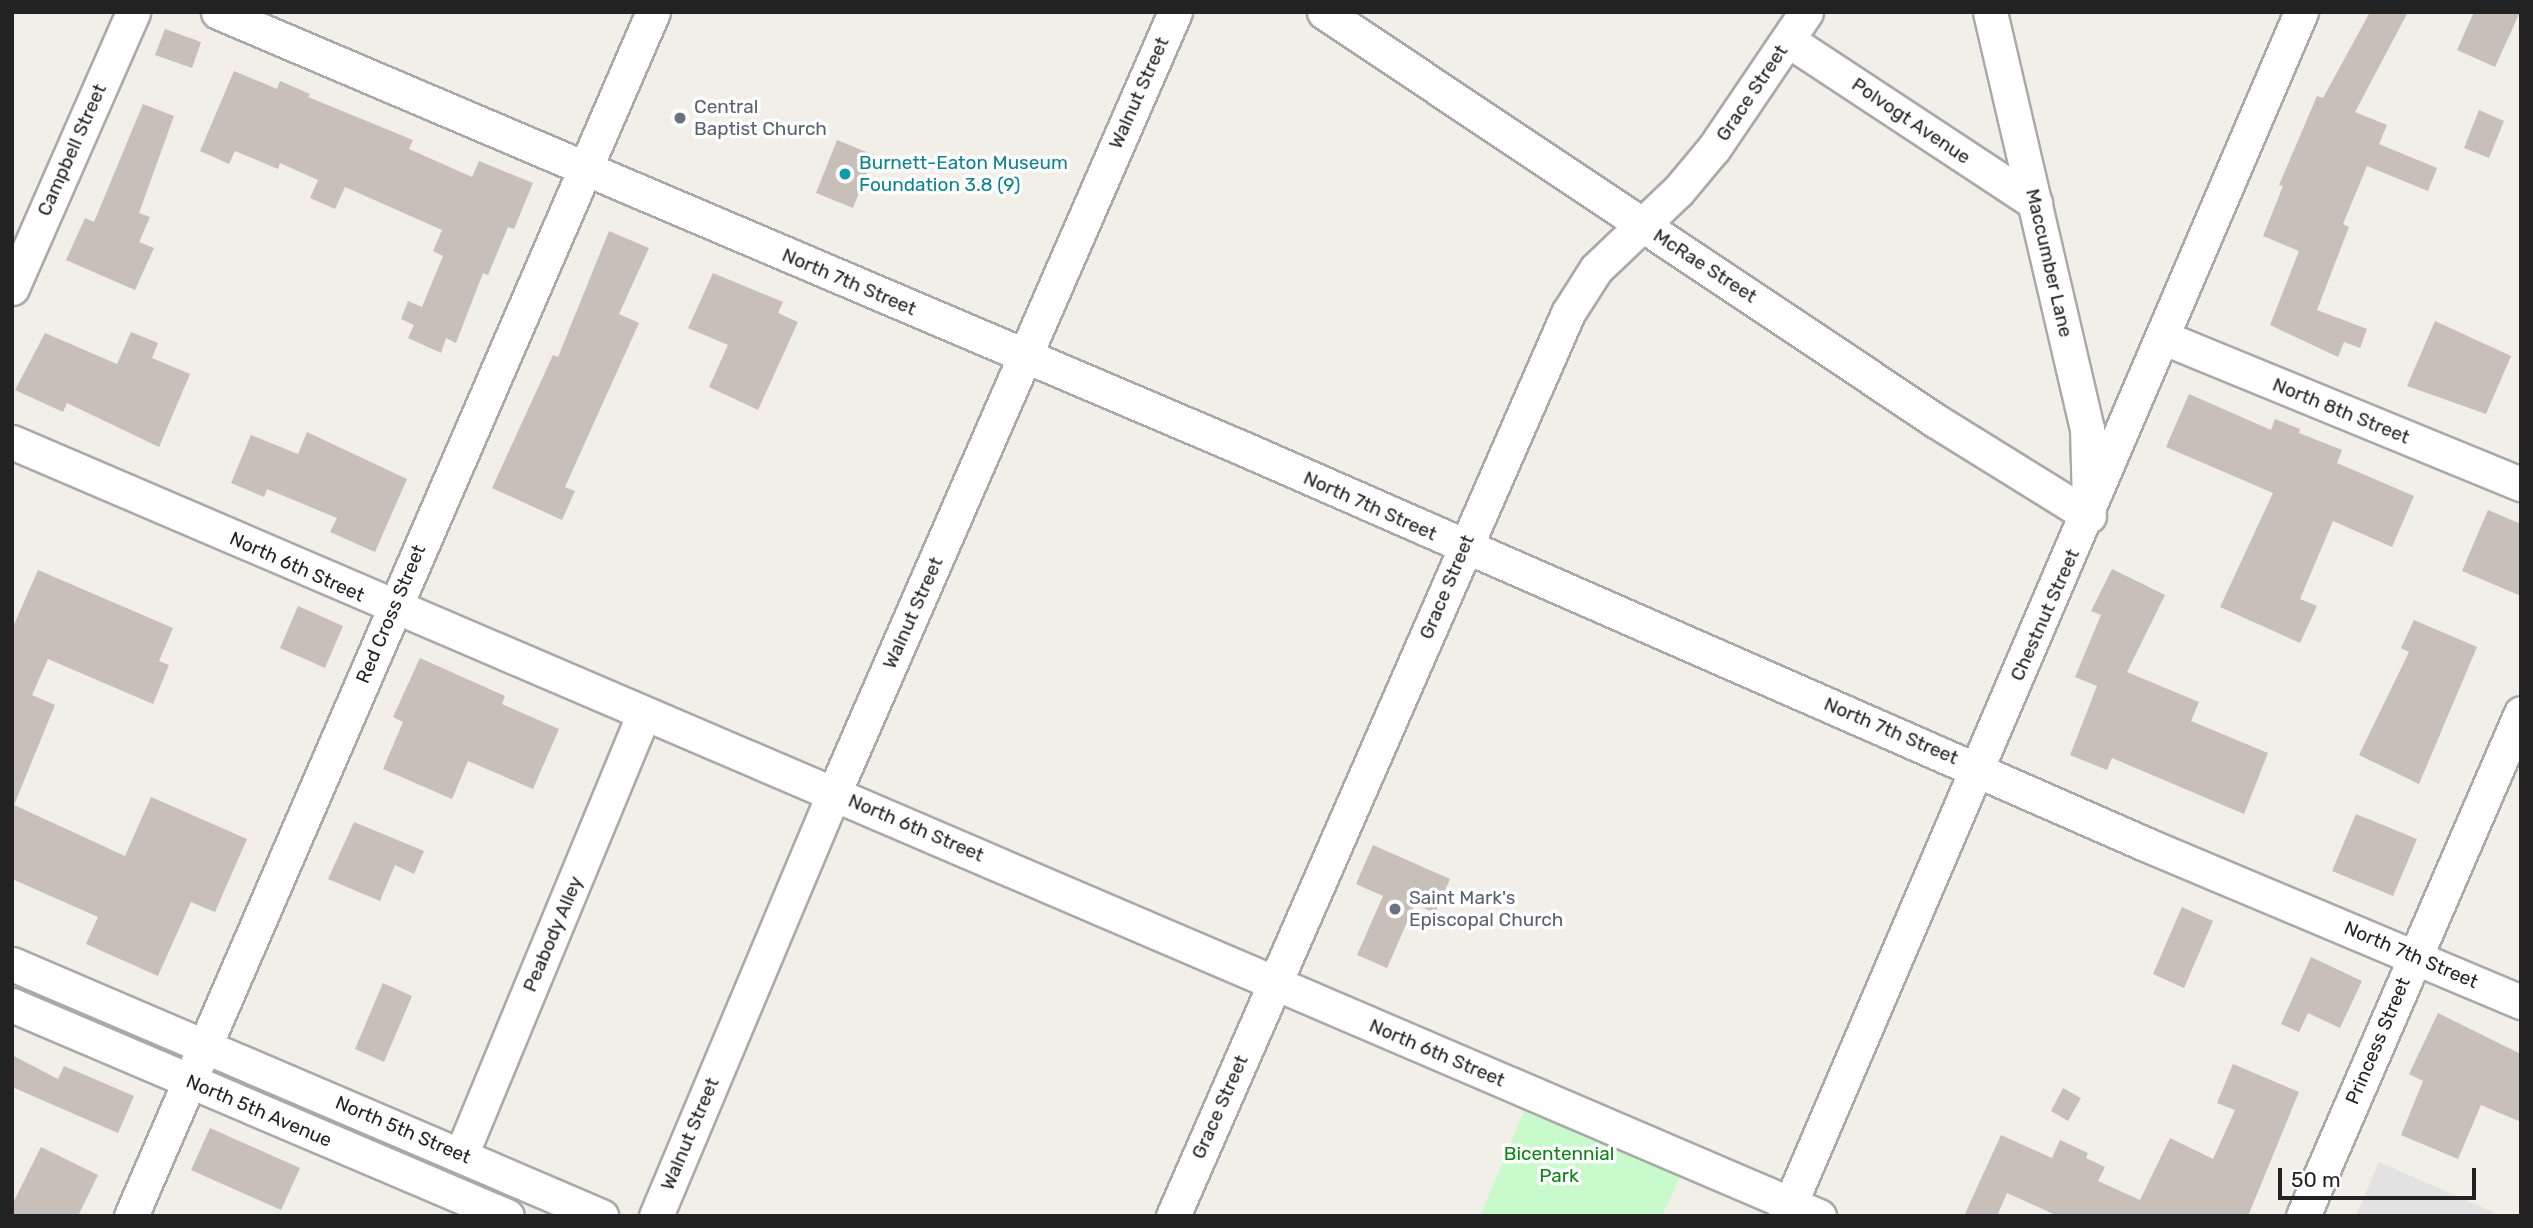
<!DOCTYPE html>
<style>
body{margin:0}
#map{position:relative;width:2533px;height:1228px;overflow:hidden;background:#f2efe9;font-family:Rubik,sans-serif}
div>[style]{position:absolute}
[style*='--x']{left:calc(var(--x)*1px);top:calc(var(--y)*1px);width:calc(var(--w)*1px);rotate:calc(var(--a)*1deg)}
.park>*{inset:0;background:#c8facc}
.parking>*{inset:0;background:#e2e2e2}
.building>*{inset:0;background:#c7bfb8}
.roads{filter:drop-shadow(2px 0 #a9a9a9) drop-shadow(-2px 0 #a9a9a9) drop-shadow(0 2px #a9a9a9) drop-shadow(0 -2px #a9a9a9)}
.minor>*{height:33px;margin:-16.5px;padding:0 16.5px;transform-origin:16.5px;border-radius:16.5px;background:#fff}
.dots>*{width:19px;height:19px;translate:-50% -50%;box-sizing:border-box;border:4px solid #fff;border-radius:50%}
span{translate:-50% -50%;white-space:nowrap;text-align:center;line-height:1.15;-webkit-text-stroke:7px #fff;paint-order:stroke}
.street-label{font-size:19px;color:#222}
.worship-label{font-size:19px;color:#5b616d}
.left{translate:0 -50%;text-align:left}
.culture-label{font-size:19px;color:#0d838f}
.park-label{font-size:19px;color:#0c8416}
.frame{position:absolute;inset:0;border:14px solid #222;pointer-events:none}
.scale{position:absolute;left:2278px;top:1168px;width:198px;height:32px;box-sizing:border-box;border:4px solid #222;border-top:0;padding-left:9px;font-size:21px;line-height:24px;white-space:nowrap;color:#222;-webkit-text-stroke:5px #fff;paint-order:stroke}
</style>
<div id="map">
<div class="park">
<i style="clip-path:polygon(1530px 1097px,1686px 1164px,1662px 1216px,1480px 1216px)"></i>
</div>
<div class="parking">
<i style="clip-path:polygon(2379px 1162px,2493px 1212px,2492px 1216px,2356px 1216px)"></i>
</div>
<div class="building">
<i style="clip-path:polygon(2370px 12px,2408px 12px,2355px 112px,2387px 125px,2379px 144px,2437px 168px,2428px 191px,2367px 166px,2343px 224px,2349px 227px,2317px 310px,2367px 329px,2360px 348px,2344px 342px,2338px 357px,2270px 325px,2299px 251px,2263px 236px,2283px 186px,2279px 185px,2317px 96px,2323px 98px)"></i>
<i style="clip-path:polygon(2474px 12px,2520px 12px,2495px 67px,2457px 50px)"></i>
<i style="clip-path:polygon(165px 29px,201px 42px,192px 68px,155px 55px)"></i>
<i style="clip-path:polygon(234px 71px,277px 89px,280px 81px,310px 94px,308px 97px,413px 140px,409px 149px,472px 177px,479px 161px,533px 183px,514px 229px,508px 227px,488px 275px,483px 273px,456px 343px,446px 338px,441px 353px,408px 338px,414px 325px,401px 319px,408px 301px,422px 307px,443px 256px,433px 251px,442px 230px,345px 187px,335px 209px,310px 198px,318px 180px,280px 163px,278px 169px,235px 151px,229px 164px,200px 151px)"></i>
<i style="clip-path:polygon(143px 104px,174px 116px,139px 213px,150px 217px,139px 242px,154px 248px,135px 290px,66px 260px,85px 218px,94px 222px)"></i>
<i style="clip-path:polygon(2479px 110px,2504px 121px,2489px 158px,2464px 148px)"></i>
<i style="clip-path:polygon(837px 140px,874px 155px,853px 208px,816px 193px)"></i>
<i style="clip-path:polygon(609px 231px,649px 248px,619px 314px,639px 323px,565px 487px,575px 491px,562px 520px,492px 488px,553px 355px,558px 357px)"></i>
<i style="clip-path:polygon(713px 273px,783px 302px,778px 313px,798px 322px,758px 410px,709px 387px,728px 345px,688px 328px)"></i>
<i style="clip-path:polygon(2435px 321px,2511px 356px,2486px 414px,2407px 386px)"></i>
<i style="clip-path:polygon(131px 332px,158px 343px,152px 358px,190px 374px,159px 447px,67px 403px,63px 412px,15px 390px,45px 333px,117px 364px)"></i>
<i style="clip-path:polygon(2189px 394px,2271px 430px,2275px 419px,2300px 429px,2299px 433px,2342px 450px,2337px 463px,2414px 496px,2392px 547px,2333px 521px,2300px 599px,2317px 606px,2300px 643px,2220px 607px,2273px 493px,2166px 447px)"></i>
<i style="clip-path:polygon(307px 432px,407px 479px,375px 552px,330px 532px,337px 518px,267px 489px,264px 497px,231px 483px,251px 435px,298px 454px)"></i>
<i style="clip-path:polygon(2488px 510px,2521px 524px,2521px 596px,2462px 571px)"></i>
<i style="clip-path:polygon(2112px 569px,2165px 595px,2127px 672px,2199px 702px,2191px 721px,2268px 753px,2244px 814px,2112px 758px,2107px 770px,2070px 755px,2097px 686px,2075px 677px,2101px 615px,2091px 611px)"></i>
<i style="clip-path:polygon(38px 570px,173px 628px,159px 661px,169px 665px,153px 704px,48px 659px,32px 695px,55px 705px,14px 805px,125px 856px,151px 797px,247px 839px,215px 912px,191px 902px,158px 976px,86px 944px,98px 917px,12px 879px,12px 629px)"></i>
<i style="clip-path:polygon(298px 606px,343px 626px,325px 668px,280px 648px)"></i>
<i style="clip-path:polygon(2414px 620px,2477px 647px,2419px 784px,2359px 755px,2409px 652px,2401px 648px)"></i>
<i style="clip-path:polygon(420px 658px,505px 696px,502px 704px,559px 729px,533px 789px,468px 761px,452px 799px,383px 769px,403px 722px,393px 717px)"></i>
<i style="clip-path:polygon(2356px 814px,2417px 839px,2393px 896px,2332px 871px)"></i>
<i style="clip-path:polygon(354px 822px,424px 851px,414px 874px,395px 865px,380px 901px,328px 879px)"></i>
<i style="clip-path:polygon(1373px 845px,1450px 879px,1435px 913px,1415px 904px,1387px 968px,1357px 955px,1383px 896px,1356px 884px)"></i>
<i style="clip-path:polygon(2182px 907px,2213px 921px,2184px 988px,2153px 974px)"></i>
<i style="clip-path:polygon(2311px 957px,2362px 981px,2340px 1028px,2308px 1013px,2299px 1032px,2281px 1024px)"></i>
<i style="clip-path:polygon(383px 983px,412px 996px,384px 1062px,355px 1049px)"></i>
<i style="clip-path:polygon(2438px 1013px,2521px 1054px,2521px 1122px,2481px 1105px,2458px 1159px,2401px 1135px,2423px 1081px,2409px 1074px)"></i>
<i style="clip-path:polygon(12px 1055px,58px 1079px,64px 1066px,134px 1096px,118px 1133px,12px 1087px)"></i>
<i style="clip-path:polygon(2233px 1064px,2299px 1092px,2248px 1216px,2058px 1216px,2007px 1193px,1997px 1216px,1964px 1216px,2001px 1135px,2052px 1158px,2060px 1140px,2088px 1153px,2086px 1158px,2105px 1167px,2098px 1181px,2140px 1200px,2170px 1138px,2213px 1159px,2235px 1110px,2217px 1103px)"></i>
<i style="clip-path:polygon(2063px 1088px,2081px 1098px,2068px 1121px,2051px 1111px)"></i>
<i style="clip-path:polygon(210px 1128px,300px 1168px,281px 1210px,191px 1170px)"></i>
<i style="clip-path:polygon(41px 1147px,98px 1175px,78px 1216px,12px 1216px,12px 1205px)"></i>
</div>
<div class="roads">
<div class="minor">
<i style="--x:218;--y:12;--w:1121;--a:23.06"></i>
<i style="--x:1249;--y:451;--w:978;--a:23.68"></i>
<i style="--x:2145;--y:844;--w:408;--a:22.8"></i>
<i style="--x:1324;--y:12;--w:736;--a:33.75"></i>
<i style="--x:1936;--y:421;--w:180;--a:31.8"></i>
<i style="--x:1990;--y:12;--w:427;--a:76.9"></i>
<i style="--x:2087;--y:428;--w:75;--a:88.5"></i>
<i style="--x:1788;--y:40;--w:296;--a:33.4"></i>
<i style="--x:12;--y:288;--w:301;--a:-66.3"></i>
<i style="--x:2162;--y:337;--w:388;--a:22.3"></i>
<i style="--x:12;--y:442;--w:1966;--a:23.19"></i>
<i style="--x:12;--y:964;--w:641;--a:23.16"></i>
<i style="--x:12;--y:1005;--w:538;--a:23.09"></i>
<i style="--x:461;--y:1155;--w:477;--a:-67.5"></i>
<i style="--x:131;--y:1216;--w:1312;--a:-66.56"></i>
<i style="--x:656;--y:1216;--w:459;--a:-67.2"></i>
<i style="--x:834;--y:793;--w:852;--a:-66.41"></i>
<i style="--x:1173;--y:1216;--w:986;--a:-66.37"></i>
<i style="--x:1568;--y:313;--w:52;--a:-57.5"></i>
<i style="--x:1596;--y:269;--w:113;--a:-43.6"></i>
<i style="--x:1678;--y:191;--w:56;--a:-50.1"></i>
<i style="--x:1714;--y:148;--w:164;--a:-55.9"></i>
<i style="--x:1785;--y:1216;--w:1310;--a:-66.8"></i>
<i style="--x:2303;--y:1216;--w:548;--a:-66.57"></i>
</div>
</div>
<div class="dots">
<i style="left:680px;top:118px;background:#6b7280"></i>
<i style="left:845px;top:174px;background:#0f9aa8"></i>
<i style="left:1395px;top:909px;background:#6b7280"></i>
</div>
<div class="street-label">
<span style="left:1139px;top:93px;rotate:-66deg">Walnut Street</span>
<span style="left:1752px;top:93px;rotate:-56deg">Grace Street</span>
<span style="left:1911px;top:121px;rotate:34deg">Polvogt Avenue</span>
<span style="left:72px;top:150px;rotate:-66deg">Campbell Street</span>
<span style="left:2049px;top:263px;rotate:77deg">Maccumber Lane</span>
<span style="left:1705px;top:266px;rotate:33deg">McRae Street</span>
<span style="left:849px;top:282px;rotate:23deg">North 7th Street</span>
<span style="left:2341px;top:411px;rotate:22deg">North 8th Street</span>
<span style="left:1370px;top:506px;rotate:24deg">North 7th Street</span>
<span style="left:297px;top:567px;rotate:24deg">North 6th Street</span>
<span style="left:1447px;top:587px;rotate:-67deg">Grace Street</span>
<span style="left:913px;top:613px;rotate:-66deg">Walnut Street</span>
<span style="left:391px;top:614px;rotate:-67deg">Red Cross Street</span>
<span style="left:2045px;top:615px;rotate:-66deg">Chestnut Street</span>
<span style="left:1891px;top:731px;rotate:23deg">North 7th Street</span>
<span style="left:916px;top:828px;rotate:23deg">North 6th Street</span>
<span style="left:553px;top:934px;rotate:-67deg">Peabody Alley</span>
<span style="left:2411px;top:955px;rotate:23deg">North 7th Street</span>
<span style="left:2378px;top:1041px;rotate:-67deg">Princess Street</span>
<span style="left:1437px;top:1053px;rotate:23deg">North 6th Street</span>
<span style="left:1220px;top:1107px;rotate:-66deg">Grace Street</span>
<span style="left:259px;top:1111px;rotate:23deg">North 5th Avenue</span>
<span style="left:403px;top:1130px;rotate:23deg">North 5th Street</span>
<span style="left:690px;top:1134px;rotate:-67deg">Walnut Street</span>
</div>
<div class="worship-label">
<span class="left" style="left:694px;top:118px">Central<br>Baptist Church</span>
<span class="left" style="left:1409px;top:909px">Saint Mark's<br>Episcopal Church</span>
</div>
<div class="culture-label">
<span class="left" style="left:859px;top:174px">Burnett-Eaton Museum<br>Foundation 3.8 (9)</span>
</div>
<div class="park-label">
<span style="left:1559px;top:1165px">Bicentennial<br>Park</span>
</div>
<div class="frame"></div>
<div class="scale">50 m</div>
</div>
